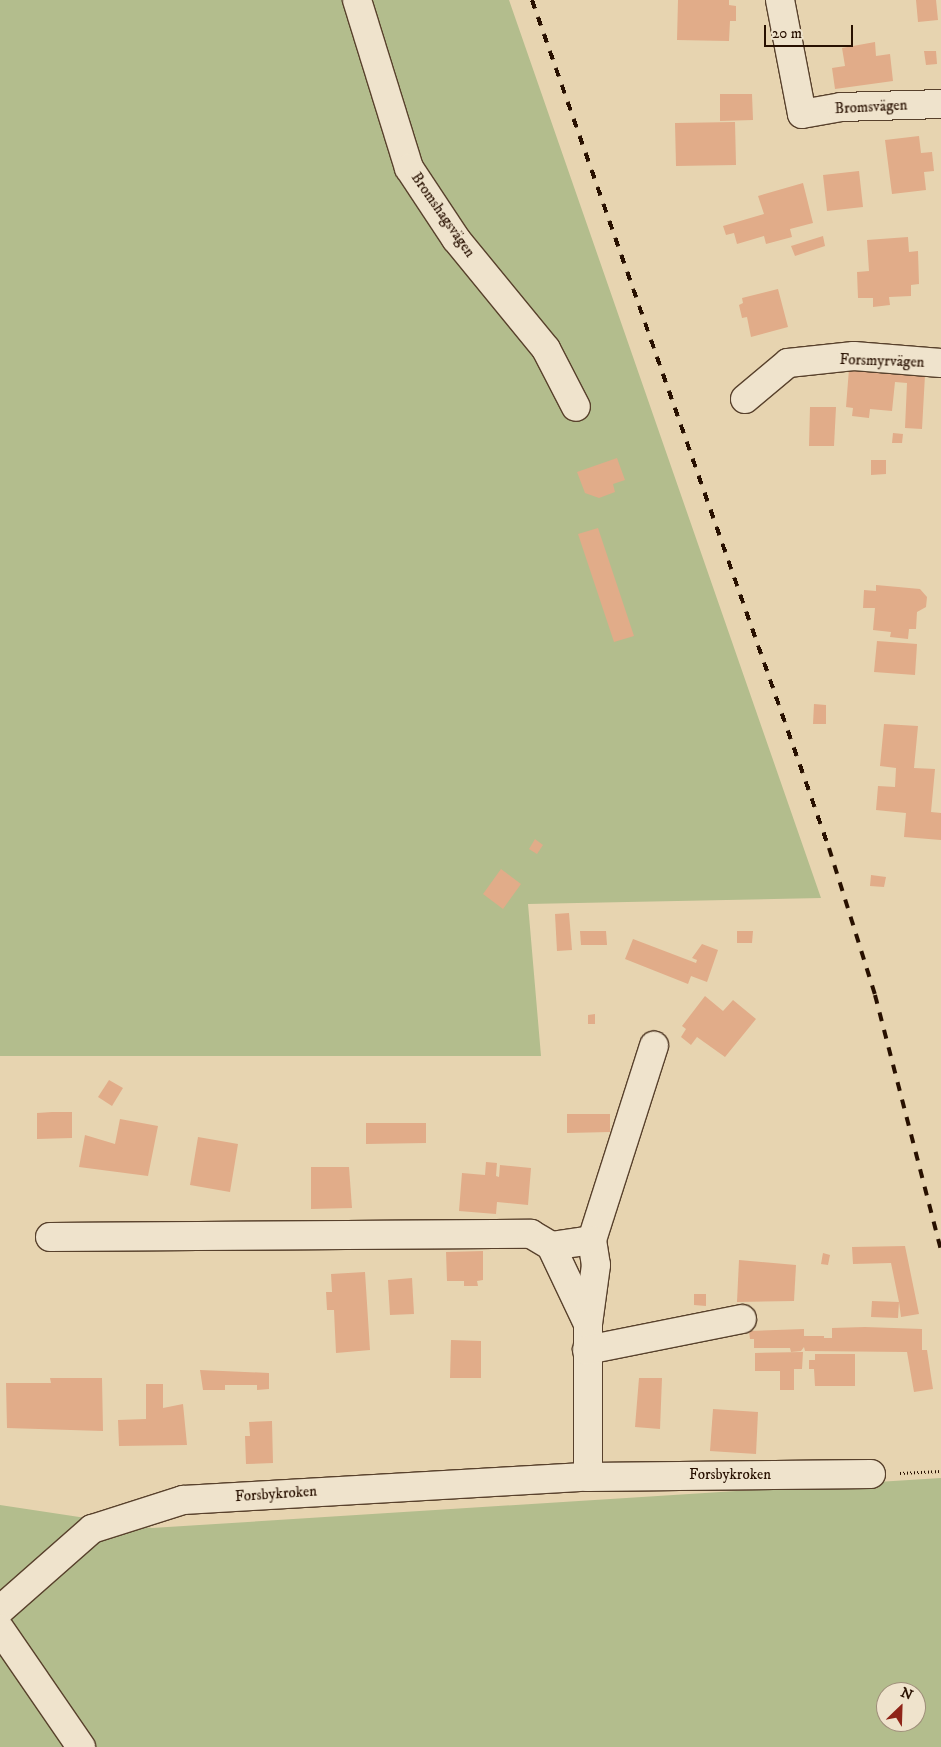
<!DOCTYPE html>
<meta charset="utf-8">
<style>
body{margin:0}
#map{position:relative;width:941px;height:1747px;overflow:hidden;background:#e7d4b0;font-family:"IM FELL DW Pica",serif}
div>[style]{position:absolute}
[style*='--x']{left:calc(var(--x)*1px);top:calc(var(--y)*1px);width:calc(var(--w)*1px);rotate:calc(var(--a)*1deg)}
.green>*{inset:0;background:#b3bd8d}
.building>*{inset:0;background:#e1ac89}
.path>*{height:3px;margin-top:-1.5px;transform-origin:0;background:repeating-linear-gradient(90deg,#281000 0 1px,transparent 0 3.5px)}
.roads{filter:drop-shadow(1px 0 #58412c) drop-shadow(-1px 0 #58412c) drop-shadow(0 1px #58412c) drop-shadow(0 -1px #58412c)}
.minor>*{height:28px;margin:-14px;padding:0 14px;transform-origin:14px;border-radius:14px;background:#efe3cc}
.rail>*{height:4px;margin-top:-2px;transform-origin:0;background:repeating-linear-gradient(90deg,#281000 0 9px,transparent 0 18px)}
span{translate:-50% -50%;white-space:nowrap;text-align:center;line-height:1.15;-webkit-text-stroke:5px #efe3cc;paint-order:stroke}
.street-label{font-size:15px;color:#281000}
.north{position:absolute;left:876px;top:1682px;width:50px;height:50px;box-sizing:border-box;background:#efe3cc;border:1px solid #9f8f7a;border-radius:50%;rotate:24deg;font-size:14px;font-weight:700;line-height:20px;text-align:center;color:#281000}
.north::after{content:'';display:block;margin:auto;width:18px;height:22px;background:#8f2418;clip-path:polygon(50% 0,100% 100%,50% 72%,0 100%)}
.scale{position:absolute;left:764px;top:25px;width:89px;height:22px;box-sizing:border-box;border:2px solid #281000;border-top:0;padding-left:6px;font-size:15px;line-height:18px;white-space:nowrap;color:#281000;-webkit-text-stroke:4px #efe3cc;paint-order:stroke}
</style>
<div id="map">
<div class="green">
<i style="clip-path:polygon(0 0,509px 0,821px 898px,528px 904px,541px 1056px,0 1056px)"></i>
<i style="clip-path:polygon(evenodd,941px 1478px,941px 1747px,0 1747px,0 1505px,152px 1528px,941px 1478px,886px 1692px,916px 1692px,916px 1722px,886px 1722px,886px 1692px)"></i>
</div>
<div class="building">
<i style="clip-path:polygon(678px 0,729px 0,729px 5px,736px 6px,736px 21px,730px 21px,729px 41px,677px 40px)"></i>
<i style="clip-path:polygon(916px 0,936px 0,938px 20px,918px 22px)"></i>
<i style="clip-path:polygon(875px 42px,876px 56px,890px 54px,893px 81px,835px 89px,832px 68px,845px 66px,842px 48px)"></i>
<i style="clip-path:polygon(924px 51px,936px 51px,937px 64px,926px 65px)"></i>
<i style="clip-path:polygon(720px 94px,752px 94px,753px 120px,720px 121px)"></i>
<i style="clip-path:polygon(735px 122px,736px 165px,676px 166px,675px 123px)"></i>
<i style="clip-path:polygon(919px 136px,921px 153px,932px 152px,934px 171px,924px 172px,926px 190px,892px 194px,885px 140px)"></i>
<i style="clip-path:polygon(859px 171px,863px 207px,827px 211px,823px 175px)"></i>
<i style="clip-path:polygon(803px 183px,813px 223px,790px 229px,792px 237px,766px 244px,764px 236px,737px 244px,734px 233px,726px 235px,723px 226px,764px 214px,758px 196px)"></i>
<i style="clip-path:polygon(823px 236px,825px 246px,795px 256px,791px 246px)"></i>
<i style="clip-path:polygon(908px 237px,909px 252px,918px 251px,919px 284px,911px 285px,911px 296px,889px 297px,890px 305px,873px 307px,873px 298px,858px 298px,857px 272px,869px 271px,867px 240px)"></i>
<i style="clip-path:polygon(778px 289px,788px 327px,751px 337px,747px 317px,742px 318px,739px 305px,743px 303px,742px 298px)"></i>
<i style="clip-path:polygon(849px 369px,925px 375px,922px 429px,905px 428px,907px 383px,895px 382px,892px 411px,870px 409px,869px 418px,852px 416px,853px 408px,846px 407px)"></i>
<i style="clip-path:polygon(810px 407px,836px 407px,834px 446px,809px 446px)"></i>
<i style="clip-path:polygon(893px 433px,903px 434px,902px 443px,892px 443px)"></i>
<i style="clip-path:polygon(617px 458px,625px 480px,613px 484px,615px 492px,599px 498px,585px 493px,577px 472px)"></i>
<i style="clip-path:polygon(871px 460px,886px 460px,886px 474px,871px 475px)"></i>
<i style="clip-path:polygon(598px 528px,634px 636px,614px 642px,578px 534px)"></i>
<i style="clip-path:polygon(876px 585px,920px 589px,927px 597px,926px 607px,917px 612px,916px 629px,909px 629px,908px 639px,890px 637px,891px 632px,873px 630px,875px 608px,863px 608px,864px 590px,876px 591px)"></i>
<i style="clip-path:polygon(877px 641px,917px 644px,915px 675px,874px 672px)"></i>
<i style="clip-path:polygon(814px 704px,826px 705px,826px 724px,813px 724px)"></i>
<i style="clip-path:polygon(884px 724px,918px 726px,914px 768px,935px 769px,931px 812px,941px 813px,941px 840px,904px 837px,906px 813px,876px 810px,878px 786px,895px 787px,896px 768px,880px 766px)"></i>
<i style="clip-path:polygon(535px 839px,543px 845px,537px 854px,529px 849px)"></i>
<i style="clip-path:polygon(501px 869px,521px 884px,503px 909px,483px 894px)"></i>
<i style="clip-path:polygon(871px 875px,886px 877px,884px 887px,870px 886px)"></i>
<i style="clip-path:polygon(569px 913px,572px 950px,557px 951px,555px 914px)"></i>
<i style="clip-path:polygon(580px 931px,606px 931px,607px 945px,581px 945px)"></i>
<i style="clip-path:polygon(737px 931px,753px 931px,752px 943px,737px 943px)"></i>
<i style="clip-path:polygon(633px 939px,696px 963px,697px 960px,692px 958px,702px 944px,718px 950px,707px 982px,691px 976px,688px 984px,625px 959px)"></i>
<i style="clip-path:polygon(705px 996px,723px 1011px,733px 1000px,756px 1019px,725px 1057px,697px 1037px,691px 1045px,681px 1037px,686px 1029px,682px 1026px)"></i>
<i style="clip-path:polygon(595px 1014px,595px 1024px,588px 1024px,588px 1015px)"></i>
<i style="clip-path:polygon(109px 1080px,123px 1088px,112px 1106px,98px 1097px)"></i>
<i style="clip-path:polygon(52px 1112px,72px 1112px,72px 1138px,37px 1139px,37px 1113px)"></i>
<i style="clip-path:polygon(567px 1114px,610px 1114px,610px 1132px,567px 1133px)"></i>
<i style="clip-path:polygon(120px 1119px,158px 1126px,148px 1176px,79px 1167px,85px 1135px,115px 1144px)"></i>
<i style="clip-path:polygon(366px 1123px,426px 1123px,426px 1143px,366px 1144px)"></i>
<i style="clip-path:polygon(198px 1137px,238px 1144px,230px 1192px,190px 1185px)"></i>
<i style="clip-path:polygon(486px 1162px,497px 1163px,496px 1176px,499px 1177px,500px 1165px,531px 1168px,528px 1205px,497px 1202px,496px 1214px,459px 1211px,462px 1173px,485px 1175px)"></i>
<i style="clip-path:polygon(311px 1167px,349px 1167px,352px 1208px,311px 1209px)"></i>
<i style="clip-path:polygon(905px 1246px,919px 1314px,901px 1317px,899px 1302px,898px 1318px,871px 1317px,872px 1301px,899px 1302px,891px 1263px,853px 1264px,852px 1247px)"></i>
<i style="clip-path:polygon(483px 1251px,483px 1280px,477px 1281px,478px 1286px,464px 1286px,464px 1281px,447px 1281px,446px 1252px)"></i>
<i style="clip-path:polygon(823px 1253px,830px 1255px,828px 1265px,821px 1264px)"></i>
<i style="clip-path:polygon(739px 1260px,796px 1265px,794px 1301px,737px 1302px)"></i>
<i style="clip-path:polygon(365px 1272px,370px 1350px,336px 1353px,334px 1310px,327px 1310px,326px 1292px,332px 1292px,331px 1274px)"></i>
<i style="clip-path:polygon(412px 1278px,414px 1314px,390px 1315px,388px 1280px)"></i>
<i style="clip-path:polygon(694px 1294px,706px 1294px,706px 1306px,694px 1305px)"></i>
<i style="clip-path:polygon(865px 1327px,922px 1329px,922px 1350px,927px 1350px,933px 1389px,914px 1392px,907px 1352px,805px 1351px,804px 1347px,801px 1351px,791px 1352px,790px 1348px,754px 1348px,754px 1339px,750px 1339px,749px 1331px,804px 1329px,804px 1336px,824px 1336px,824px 1338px,832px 1338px,832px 1328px)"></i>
<i style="clip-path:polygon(451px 1340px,481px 1341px,481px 1378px,450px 1378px)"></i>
<i style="clip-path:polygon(803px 1352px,802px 1369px,794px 1369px,794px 1390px,780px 1390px,780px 1371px,755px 1371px,755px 1353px)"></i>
<i style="clip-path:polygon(815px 1354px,855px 1354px,855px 1386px,815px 1386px,814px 1369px,809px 1369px,809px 1360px,815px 1360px)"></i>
<i style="clip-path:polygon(200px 1370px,269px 1373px,269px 1389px,257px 1390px,257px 1385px,225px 1385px,225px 1390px,203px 1390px)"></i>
<i style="clip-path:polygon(50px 1378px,102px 1378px,103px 1431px,7px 1428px,6px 1383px,51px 1383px)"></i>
<i style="clip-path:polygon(639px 1378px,662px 1378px,660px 1429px,635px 1427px)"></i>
<i style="clip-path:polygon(146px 1384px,163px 1384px,163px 1408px,183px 1404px,187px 1445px,119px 1446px,118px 1420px,146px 1419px)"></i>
<i style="clip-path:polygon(713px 1409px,758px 1412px,756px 1454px,710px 1451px)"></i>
<i style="clip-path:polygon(272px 1421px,273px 1463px,246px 1464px,245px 1436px,250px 1436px,249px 1422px)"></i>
</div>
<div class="path">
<i style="--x:900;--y:1473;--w:41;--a:-2.8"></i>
</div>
<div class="roads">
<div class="minor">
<i style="--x:357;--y:0;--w:176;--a:72.8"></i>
<i style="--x:409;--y:168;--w:85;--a:56.5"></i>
<i style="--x:456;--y:239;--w:142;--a:50.7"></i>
<i style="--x:546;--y:349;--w:65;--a:62.7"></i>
<i style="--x:780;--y:0;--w:116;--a:79.1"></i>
<i style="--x:802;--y:114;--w:40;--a:-10"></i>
<i style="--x:841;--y:107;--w:100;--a:-1.7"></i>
<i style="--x:745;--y:399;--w:56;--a:-39.9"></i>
<i style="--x:788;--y:363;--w:66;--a:-6.1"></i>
<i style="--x:854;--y:356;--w:87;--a:4.6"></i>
<i style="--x:50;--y:1237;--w:481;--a:-0.4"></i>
<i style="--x:531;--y:1234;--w:23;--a:31"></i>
<i style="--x:592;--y:1240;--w:204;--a:-72.3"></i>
<i style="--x:588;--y:1324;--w:86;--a:-115.4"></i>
<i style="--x:551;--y:1246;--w:41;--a:-8.3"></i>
<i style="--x:592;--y:1240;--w:25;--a:81"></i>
<i style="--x:596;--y:1265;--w:60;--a:97.7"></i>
<i style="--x:588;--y:1324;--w:153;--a:90"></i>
<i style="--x:587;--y:1350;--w:158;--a:-11.3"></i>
<i style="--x:0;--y:1610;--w:123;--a:-41.4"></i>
<i style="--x:92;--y:1529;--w:96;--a:-17.7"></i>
<i style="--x:183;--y:1500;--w:406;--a:-3.3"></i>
<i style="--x:588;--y:1477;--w:283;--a:-0.6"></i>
<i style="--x:0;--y:1629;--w:143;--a:55.5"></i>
</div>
</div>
<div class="rail">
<i style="--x:532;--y:0;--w:899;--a:70.7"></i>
<i style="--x:829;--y:848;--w:154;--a:72.6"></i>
<i style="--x:875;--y:995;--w:264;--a:75.5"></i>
</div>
<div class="street-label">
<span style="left:871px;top:107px;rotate:-3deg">Bromsvägen</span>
<span style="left:443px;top:215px;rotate:55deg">Bromshagsvägen</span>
<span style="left:882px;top:361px;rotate:2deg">Forsmyrvägen</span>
<span style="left:730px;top:1475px">Forsbykroken</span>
<span style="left:276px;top:1494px;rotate:-4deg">Forsbykroken</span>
</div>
<div class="north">N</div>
<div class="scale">20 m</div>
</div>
